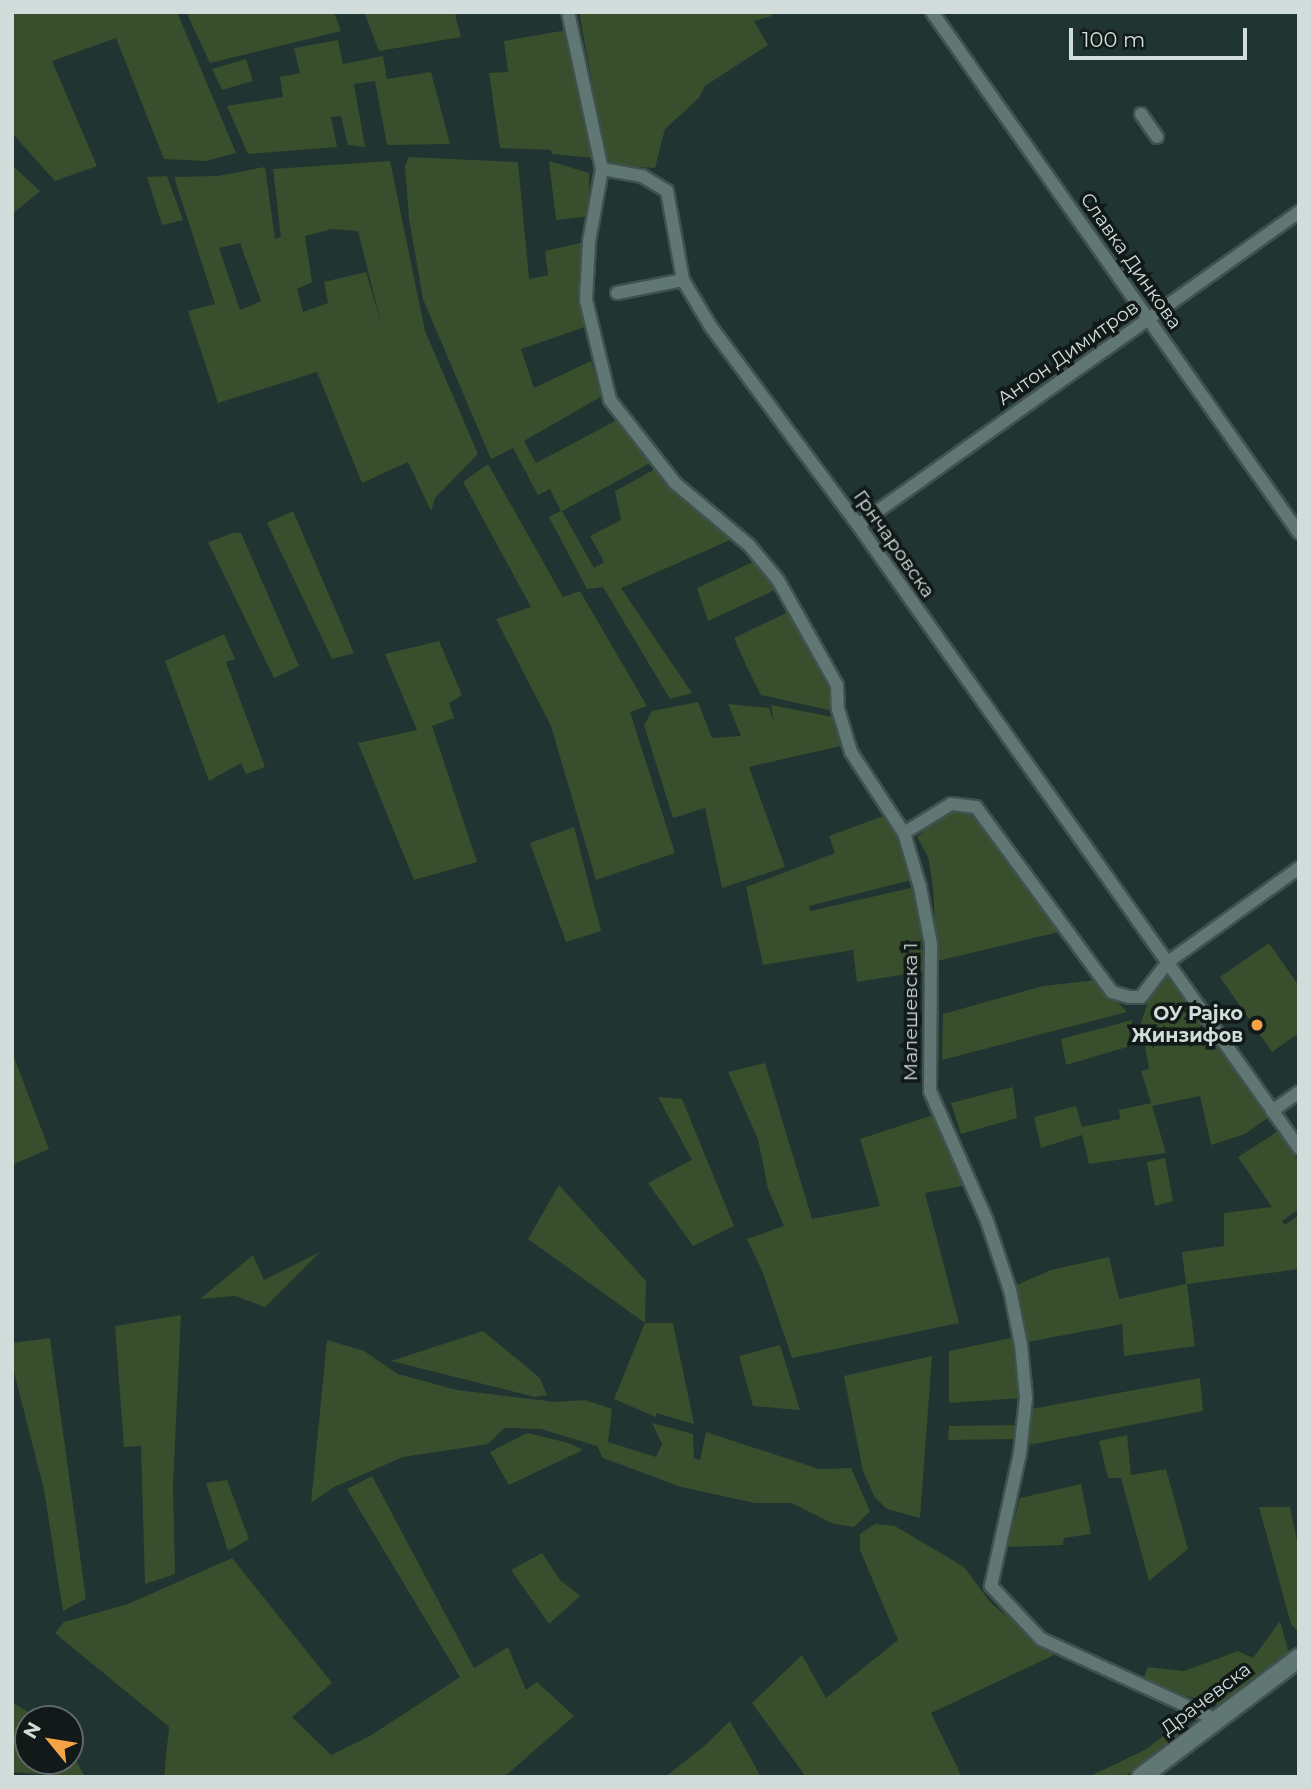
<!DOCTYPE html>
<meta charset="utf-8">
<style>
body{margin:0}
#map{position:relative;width:1311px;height:1789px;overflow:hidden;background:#203431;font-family:Montserrat,sans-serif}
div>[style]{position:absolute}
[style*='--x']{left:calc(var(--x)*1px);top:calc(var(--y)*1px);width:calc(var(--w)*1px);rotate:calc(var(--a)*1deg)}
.green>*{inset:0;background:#384e2d}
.roads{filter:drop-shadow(2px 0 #40524f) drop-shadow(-2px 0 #40524f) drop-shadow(0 2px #40524f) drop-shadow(0 -2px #40524f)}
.street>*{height:12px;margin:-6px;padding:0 6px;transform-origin:6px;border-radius:6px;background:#617773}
.secondary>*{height:18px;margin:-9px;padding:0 9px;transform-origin:9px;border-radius:9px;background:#617773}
.dots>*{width:19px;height:19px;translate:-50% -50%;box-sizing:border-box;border:4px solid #111a18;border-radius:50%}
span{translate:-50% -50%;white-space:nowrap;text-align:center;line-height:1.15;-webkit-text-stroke:7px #111a18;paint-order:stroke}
.street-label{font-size:19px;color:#d1ddda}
.poi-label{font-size:19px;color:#d1ddda;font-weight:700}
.right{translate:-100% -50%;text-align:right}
.frame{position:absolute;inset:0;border:14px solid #d1ddda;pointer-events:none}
.north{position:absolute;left:14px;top:1705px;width:70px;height:70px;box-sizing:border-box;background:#111a18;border:2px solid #5e6866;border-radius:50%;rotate:300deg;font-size:19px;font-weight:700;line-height:28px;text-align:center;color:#d1ddda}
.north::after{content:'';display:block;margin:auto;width:24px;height:32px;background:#f6a246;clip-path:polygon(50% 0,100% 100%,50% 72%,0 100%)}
.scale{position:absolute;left:1069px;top:28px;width:178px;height:32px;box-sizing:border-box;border:4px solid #d1ddda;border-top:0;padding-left:9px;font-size:21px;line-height:24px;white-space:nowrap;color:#d1ddda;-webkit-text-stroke:5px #111a18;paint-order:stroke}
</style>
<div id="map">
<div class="green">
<i style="clip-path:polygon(12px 12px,177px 12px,236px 153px,206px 161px,164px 159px,116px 38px,52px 61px,97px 166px,55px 181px,12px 133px)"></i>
<i style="clip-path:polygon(186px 12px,334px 12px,341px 31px,210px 63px)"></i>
<i style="clip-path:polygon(364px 12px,469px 12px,455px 15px,461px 37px,379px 51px)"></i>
<i style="clip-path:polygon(579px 12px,770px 12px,772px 16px,754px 21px,768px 45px,705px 86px,699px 98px,665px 129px,655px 168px,612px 165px,605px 153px)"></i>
<i style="clip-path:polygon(567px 30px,595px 158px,552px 154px,551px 150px,500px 148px,489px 73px,508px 72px,504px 41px)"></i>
<i style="clip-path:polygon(338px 40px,343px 64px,383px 56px,387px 79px,431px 72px,450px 144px,387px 145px,375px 81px,354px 84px,365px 147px,348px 145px,341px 116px,331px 117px,337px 147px,248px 154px,227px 106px,283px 97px,280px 77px,300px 73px,294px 48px)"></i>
<i style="clip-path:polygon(246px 59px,253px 81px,222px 90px,212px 69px)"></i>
<i style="clip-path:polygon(409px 157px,518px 162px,529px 279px,548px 275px,545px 251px,588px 241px,585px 327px,521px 349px,534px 388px,591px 361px,602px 396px,524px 441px,536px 463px,621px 418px,650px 463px,562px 511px,594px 568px,604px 562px,590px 536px,621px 520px,615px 491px,657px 468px,737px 537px,621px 588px,692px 693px,670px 699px,603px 587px,587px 589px,549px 517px,561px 511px,550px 489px,538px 495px,513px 448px,491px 459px,423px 299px,409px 219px,405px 166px)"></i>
<i style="clip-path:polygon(evenodd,390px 161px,425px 331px,478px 454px,435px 498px,431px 511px,408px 462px,362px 483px,317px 372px,218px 403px,188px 311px,215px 304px,174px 177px,218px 176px,265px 167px,275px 239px,281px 237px,273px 169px,390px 161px,332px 229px,358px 231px,381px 323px,366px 272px,324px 282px,328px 303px,303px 312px,297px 289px,312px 282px,305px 236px,332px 229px,390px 161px,240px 243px,261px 301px,240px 310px,219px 248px,240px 243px)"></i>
<i style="clip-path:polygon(549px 161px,589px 173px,590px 216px,556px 220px)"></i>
<i style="clip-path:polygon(12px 165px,40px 191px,12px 214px)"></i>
<i style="clip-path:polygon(167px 176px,183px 220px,162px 225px,147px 177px)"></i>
<i style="clip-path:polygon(488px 464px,563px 597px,580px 591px,647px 706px,630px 712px,675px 853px,596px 880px,551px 726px,496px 619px,531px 607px,463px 482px)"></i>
<i style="clip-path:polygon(293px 511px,354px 653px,332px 659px,267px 523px)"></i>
<i style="clip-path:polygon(233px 533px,241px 533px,299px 666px,274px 678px,208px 542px)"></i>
<i style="clip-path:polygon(759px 559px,779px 588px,708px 621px,697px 588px)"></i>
<i style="clip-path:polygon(794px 609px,834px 688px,838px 712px,761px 695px,746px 665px,734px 638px)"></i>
<i style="clip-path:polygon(224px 634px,235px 659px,226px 662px,265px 767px,246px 774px,241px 763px,209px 781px,165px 661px)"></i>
<i style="clip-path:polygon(439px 641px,462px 695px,449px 703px,454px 718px,432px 726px,477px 862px,414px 880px,358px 743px,417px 730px,385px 654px)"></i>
<i style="clip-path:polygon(698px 702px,712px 738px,741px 736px,728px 704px,769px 708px,774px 722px,771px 705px,838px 718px,845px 745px,749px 767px,785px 867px,722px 888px,705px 808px,673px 818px,644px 725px,652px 711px)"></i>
<i style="clip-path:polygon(964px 806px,983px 822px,1063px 931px,937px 961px,933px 887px,928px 857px,917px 837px,950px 809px)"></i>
<i style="clip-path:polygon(886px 815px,910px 857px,915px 879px,809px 906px,810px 911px,915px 887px,925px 971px,857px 982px,853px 950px,763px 965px,746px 887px,835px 853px,829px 836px)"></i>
<i style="clip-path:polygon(574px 827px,601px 931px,566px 942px,530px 843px)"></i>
<i style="clip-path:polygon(1269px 943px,1299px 986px,1299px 1033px,1272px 1052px,1220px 977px)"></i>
<i style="clip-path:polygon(1165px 974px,1269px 1117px,1245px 1134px,1211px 1145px,1200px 1096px,1152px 1106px,1166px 1153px,1089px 1164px,1082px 1135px,1041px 1148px,1034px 1117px,1076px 1106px,1082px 1127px,1120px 1119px,1119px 1110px,1151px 1103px,1141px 1071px,1149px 1069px,1141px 1023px,1151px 993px)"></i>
<i style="clip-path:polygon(1097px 980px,1127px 1012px,942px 1060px,943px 1014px,1043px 986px)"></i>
<i style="clip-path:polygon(1132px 1020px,1127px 1047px,1066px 1065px,1061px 1039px)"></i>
<i style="clip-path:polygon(12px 1052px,49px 1149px,12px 1165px)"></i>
<i style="clip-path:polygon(765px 1063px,812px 1219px,880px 1206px,860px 1139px,933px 1115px,968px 1185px,925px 1193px,959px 1323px,792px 1358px,763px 1273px,747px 1239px,784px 1226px,768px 1189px,758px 1139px,728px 1072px)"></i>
<i style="clip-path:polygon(1013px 1087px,1017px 1118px,961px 1134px,951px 1103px)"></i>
<i style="clip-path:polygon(658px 1097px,682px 1099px,734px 1226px,693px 1246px,648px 1183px,692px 1160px)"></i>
<i style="clip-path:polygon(1278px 1131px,1299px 1161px,1299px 1209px,1282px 1221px,1285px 1225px,1299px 1215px,1299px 1269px,1187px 1284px,1195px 1346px,1124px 1356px,1122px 1324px,1028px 1342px,1014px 1286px,1051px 1270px,1109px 1257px,1119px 1299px,1186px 1284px,1182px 1252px,1224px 1246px,1224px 1213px,1272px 1207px,1238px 1157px)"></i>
<i style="clip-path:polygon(1165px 1158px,1173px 1201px,1155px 1206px,1147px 1162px)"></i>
<i style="clip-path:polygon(559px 1185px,646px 1281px,645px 1323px,673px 1323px,694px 1424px,656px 1413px,656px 1417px,614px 1399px,645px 1323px,528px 1239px)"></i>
<i style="clip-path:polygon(320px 1252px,265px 1307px,235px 1296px,200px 1299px,253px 1255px,264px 1280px)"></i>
<i style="clip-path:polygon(181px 1315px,173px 1486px,175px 1574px,145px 1584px,141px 1446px,124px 1447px,115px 1326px)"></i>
<i style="clip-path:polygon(483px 1331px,540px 1378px,547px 1395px,535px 1397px,391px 1361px)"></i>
<i style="clip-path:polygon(1016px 1337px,1022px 1398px,949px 1403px,949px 1351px)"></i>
<i style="clip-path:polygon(50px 1338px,86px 1599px,63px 1611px,44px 1490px,12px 1364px,12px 1343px)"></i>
<i style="clip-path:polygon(327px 1340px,364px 1351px,398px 1374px,457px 1390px,556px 1402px,585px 1400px,612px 1409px,608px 1442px,656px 1457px,662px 1444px,652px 1423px,693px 1434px,694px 1458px,700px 1460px,706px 1432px,819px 1469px,851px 1468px,870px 1511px,854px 1527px,834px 1524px,792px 1503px,755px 1503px,681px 1487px,603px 1458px,597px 1446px,541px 1429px,504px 1428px,488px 1444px,403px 1457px,334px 1487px,311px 1503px)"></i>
<i style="clip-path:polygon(780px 1345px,800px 1410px,753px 1406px,739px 1356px)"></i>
<i style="clip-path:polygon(932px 1356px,920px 1518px,887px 1509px,874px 1496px,863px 1471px,844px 1376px)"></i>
<i style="clip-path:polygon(1200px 1378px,1203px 1411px,1029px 1445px,1031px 1409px)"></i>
<i style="clip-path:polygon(1020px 1425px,1018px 1439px,948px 1440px,949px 1426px)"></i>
<i style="clip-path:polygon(527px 1433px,569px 1443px,583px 1450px,509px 1485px,490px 1452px)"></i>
<i style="clip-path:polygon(1127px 1435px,1131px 1475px,1166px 1469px,1188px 1549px,1149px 1581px,1121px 1478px,1108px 1478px,1099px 1441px)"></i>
<i style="clip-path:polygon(372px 1476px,474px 1668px,508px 1647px,526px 1690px,537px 1682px,574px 1716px,504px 1777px,164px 1777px,169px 1727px,55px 1633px,64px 1622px,128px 1604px,232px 1558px,332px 1683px,292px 1717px,331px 1755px,370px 1736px,460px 1677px,347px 1489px)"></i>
<i style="clip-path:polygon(227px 1480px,249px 1539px,228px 1551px,206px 1483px)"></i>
<i style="clip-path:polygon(1081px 1484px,1091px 1534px,1064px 1538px,1063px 1545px,1007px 1547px,1020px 1498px)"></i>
<i style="clip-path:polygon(1259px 1507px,1290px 1507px,1299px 1550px,1299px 1633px,1291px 1624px)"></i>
<i style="clip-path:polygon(875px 1524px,895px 1526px,964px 1567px,991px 1603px,1054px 1655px,931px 1713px,962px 1777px,806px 1777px,752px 1703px,802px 1655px,826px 1698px,898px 1640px,860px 1550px,860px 1534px)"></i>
<i style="clip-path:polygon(542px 1553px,560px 1580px,580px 1596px,549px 1624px,511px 1570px)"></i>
<i style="clip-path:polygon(1280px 1621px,1290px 1657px,1218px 1705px,1142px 1683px,1148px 1667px,1184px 1671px,1238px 1651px,1253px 1658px)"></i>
<i style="clip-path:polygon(12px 1702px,39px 1719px,28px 1719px,28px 1761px,70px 1761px,70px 1749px,85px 1777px,12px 1772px)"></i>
<i style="clip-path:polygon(1184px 1720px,1191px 1722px,1183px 1732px,1124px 1777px,1088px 1777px,1145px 1750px)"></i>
<i style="clip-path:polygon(730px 1721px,761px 1777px,665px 1777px,703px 1747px)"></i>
</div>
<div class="roads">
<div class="street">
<i style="--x:568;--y:12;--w:161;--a:77.8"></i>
<i style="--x:602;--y:169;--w:74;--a:100.1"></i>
<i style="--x:589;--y:242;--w:58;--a:93"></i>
<i style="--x:586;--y:300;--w:103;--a:76.5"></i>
<i style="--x:610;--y:400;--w:105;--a:51.9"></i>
<i style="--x:675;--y:483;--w:97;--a:40"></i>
<i style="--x:749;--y:545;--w:45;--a:50.4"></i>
<i style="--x:778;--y:580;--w:120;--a:60.7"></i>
<i style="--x:837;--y:685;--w:24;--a:88"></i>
<i style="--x:838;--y:709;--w:45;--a:73.2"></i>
<i style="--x:851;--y:752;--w:97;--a:56.8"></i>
<i style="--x:904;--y:833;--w:56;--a:73.5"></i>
<i style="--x:920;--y:887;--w:58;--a:79.1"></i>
<i style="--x:931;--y:944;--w:147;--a:90.4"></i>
<i style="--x:930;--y:1091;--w:142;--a:66.3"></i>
<i style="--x:987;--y:1221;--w:73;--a:71.6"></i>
<i style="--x:1010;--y:1290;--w:56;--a:78.7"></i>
<i style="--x:1021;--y:1345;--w:53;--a:84.6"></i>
<i style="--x:1026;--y:1398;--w:55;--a:96.2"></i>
<i style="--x:1020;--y:1453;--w:136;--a:102.3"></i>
<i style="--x:991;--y:1586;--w:73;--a:46.7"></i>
<i style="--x:1041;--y:1639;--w:192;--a:24.7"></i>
<i style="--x:932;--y:12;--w:637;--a:54.84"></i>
<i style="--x:1141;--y:114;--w:28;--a:55"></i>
<i style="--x:602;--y:169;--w:41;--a:9.9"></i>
<i style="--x:642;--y:176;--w:29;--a:31"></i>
<i style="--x:667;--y:191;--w:90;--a:79.8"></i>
<i style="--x:683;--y:280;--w:55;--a:59.2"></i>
<i style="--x:711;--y:327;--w:247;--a:53.4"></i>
<i style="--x:858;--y:525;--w:763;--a:54.71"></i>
<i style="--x:617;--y:293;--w:67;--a:-11.1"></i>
<i style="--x:858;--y:525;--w:541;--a:-35.37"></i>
<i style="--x:904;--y:833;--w:55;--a:-31.7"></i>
<i style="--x:951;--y:804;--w:25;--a:7"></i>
<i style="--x:976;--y:807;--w:230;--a:53.7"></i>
<i style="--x:1112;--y:992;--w:18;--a:16"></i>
<i style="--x:1129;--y:997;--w:12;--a:0"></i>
<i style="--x:1141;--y:997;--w:44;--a:-52.4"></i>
<i style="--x:1168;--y:962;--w:161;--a:-35.7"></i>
<i style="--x:1272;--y:1111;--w:33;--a:-35"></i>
</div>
<div class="secondary">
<i style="--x:1141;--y:1777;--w:198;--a:-37"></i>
</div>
</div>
<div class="dots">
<i style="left:1257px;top:1025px;background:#f6a246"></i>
</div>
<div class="street-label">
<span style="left:1131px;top:261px;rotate:55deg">Славка Динкова</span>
<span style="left:1068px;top:353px;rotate:-35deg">Антон Димитров</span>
<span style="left:894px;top:544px;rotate:55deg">Грнчаровска</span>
<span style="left:911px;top:1012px;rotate:-90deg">Малешевска 1</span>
<span style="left:1206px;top:1699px;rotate:-37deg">Драчевска</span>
</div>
<div class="poi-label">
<span class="right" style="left:1243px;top:1025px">ОУ Рајко<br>Жинзифов</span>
</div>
<div class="frame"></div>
<div class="north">N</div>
<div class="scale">100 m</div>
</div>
